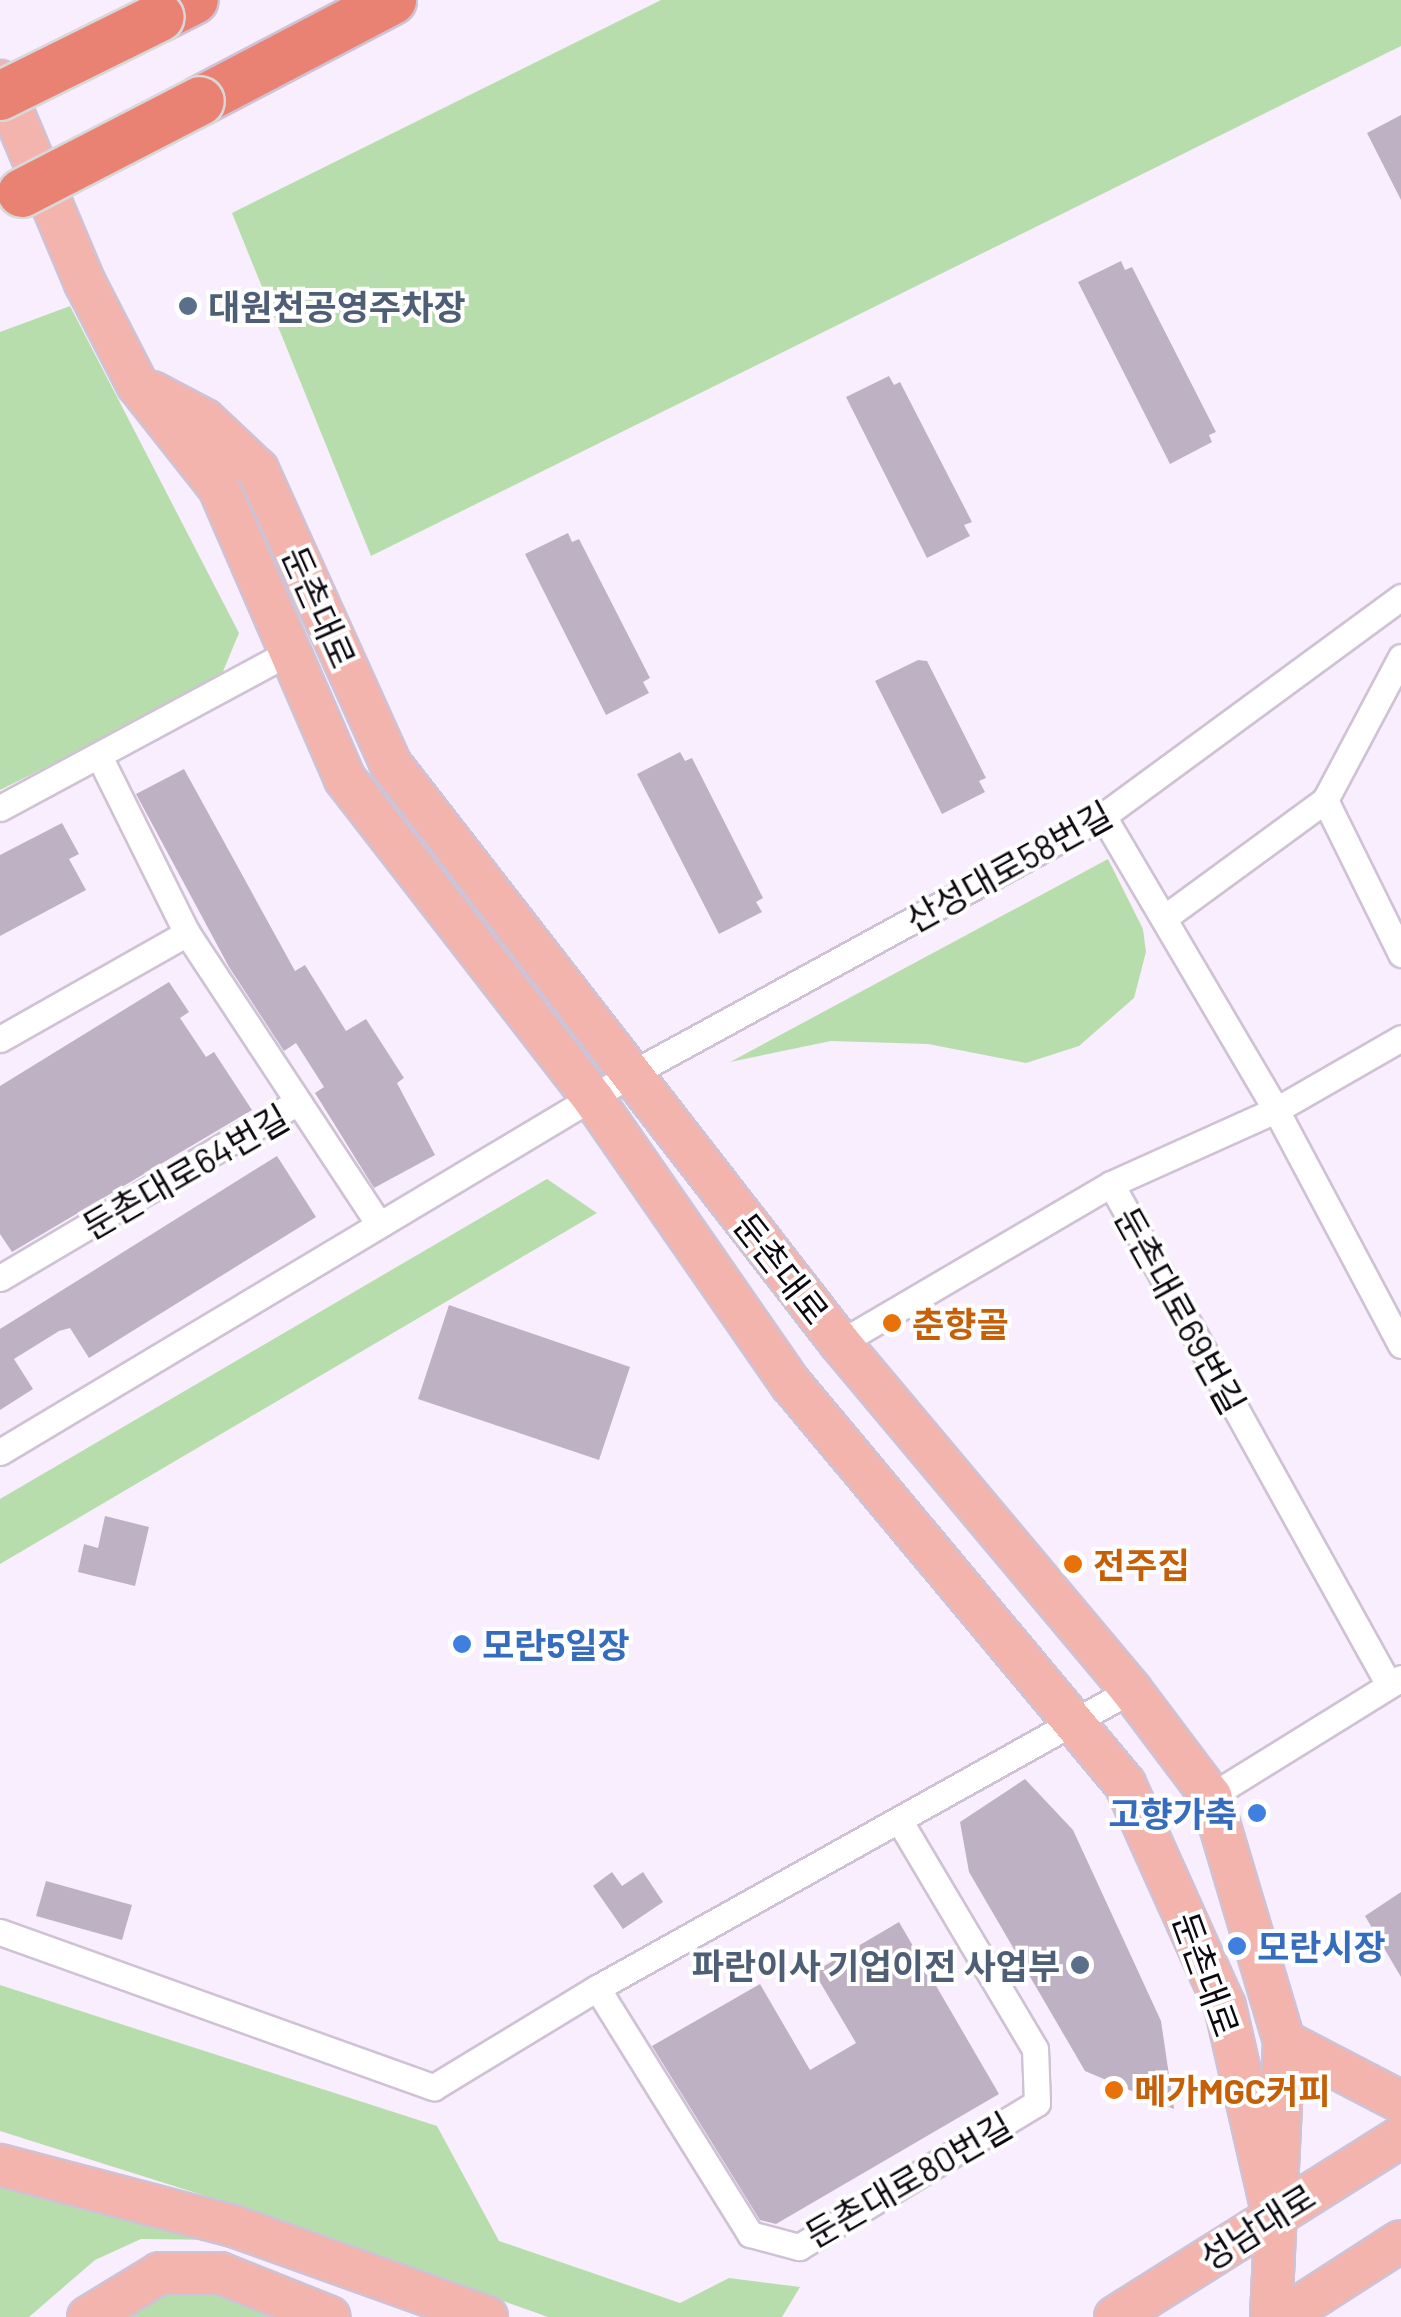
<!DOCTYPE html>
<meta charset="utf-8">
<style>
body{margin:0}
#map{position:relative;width:1401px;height:2317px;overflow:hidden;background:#f9eefe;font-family:Barlow,"Noto Sans KR",sans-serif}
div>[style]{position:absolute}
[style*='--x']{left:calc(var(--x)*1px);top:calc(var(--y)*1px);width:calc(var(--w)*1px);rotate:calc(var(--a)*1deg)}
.green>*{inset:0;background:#b8ddad}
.building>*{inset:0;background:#beb1c3}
.roads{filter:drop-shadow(2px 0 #cfc2d4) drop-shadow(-2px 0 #cfc2d4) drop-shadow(0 2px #cfc2d4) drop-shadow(0 -2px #cfc2d4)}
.street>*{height:25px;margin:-12.5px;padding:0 12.5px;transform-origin:12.5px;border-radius:12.5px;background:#fff}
.primary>*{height:40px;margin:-20px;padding:0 20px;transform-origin:20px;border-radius:20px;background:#f2b4ac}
.highway>*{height:48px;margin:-24px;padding:0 24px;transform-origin:24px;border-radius:24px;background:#ea8274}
.bridges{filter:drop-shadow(2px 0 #d8d8d9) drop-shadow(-2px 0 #d8d8d9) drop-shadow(0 2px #d8d8d9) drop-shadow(0 -2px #d8d8d9)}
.highway-bridge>*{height:48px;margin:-24px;padding:0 24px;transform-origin:24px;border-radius:24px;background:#ea8274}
.dots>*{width:28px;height:28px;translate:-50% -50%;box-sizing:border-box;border:5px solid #fff;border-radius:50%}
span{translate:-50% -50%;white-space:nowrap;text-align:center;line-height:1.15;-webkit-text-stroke:8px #fff;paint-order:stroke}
.service-label{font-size:35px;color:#4e5e75;font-weight:700}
.left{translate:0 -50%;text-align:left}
.right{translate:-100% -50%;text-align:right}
.street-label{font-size:35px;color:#0e0910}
.food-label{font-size:35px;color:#c56008;font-weight:700}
.shop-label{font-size:35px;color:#366cbe;font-weight:700}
</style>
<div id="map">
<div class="green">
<i style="clip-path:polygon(661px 0,1401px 0,1401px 46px,371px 556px,232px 213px)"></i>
<i style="clip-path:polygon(70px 306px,239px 633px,219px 681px,0 790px,0 332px)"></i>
<i style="clip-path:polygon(1108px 859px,1143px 929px,1146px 952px,1134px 998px,1079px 1046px,1026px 1063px,928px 1044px,831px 1041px,730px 1062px)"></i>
<i style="clip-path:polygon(547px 1179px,597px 1213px,0 1564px,0 1499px)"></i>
<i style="clip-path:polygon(0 1985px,437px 2126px,499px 2241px,680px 2303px,729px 2278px,800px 2287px,782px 2317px,548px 2317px,234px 2205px,0 2131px)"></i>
<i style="clip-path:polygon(0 2179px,222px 2240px,141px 2239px,95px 2260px,29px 2317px,0 2317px)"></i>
<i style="clip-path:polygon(199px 2285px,276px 2317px,116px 2317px,143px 2295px)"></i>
</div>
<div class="building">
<i style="clip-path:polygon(1401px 115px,1401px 200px,1367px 133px)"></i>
<i style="clip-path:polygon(1121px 261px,1125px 270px,1132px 267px,1216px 432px,1209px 435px,1212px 442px,1170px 464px,1078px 282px)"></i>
<i style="clip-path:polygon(889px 376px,894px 385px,900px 382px,972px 522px,964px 525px,970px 536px,927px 558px,846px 397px)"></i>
<i style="clip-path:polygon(568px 533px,572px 542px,579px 539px,650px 678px,643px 682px,649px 693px,606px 715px,525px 554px)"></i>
<i style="clip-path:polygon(918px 660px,927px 661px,986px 778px,979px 781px,985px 792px,942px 814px,875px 681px)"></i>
<i style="clip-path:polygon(680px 752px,685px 761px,692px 758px,763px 898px,756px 902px,762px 912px,719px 934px,637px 774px)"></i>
<i style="clip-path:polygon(184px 769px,295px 971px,305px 965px,346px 1031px,366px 1019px,404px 1078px,397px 1083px,435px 1155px,374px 1188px,315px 1093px,324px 1087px,296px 1043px,284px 1051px,229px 967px,136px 794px)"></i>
<i style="clip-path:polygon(62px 823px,79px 854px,69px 859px,86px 890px,0 936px,0 855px)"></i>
<i style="clip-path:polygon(169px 982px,189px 1012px,180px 1018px,206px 1057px,214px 1052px,252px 1110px,12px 1252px,0 1234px,0 1086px)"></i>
<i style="clip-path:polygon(277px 1156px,316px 1217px,89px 1358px,70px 1328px,59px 1331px,14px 1359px,33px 1389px,0 1410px,0 1329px)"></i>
<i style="clip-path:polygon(449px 1305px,630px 1367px,599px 1460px,418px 1399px)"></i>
<i style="clip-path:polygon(105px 1516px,149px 1527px,135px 1586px,78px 1572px,84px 1544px,98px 1548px)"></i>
<i style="clip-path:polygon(1025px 1779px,1073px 1830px,1161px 2021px,1174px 2109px,1085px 2071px,969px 1872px,960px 1822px)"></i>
<i style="clip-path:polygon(612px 1872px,622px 1886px,643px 1872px,663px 1902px,623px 1929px,593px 1886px)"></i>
<i style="clip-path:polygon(46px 1881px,132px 1905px,122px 1940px,36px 1916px)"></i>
<i style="clip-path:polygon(1401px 1892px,1401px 1977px,1365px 1916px)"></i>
<i style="clip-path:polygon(899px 1922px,999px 2094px,776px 2224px,760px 2220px,652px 2046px,760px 1984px,810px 2070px,856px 2043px,814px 1972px)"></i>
</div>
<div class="roads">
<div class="street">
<i style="--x:99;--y:756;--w:198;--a:63.6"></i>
<i style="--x:187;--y:933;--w:349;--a:56.6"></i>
<i style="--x:1325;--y:800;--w:172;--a:63.7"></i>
<i style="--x:0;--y:808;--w:329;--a:-28.3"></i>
<i style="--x:1103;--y:816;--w:341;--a:59.5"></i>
<i style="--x:1276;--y:1110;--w:266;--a:62"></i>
<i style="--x:1164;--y:918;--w:200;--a:-36.2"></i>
<i style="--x:1325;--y:800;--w:162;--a:-62"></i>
<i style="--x:0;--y:1039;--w:215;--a:-29.5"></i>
<i style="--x:1111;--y:1184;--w:573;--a:60.97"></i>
<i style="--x:0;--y:1278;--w:344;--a:-30.6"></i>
<i style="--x:840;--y:1343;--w:314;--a:-30.4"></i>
<i style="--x:1111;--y:1184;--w:181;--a:-24.2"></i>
<i style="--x:1276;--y:1110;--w:144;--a:-29.9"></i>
<i style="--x:0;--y:1452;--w:738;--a:-30.91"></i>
<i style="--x:633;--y:1073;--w:536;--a:-28.67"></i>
<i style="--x:1103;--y:816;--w:370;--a:-36.3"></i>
<i style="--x:1211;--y:1796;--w:224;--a:-31.8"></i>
<i style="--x:0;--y:1932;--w:461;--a:19.7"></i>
<i style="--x:434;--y:2087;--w:191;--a:-31.3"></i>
<i style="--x:597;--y:1988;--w:612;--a:-29.16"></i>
<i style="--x:597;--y:1988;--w:290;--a:58.1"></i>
<i style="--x:750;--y:2234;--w:51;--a:14.9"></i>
<i style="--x:799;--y:2247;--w:278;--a:-31.2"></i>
<i style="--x:1037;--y:2103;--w:54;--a:-92.1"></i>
<i style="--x:1035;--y:2049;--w:264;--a:-120.7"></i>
</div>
<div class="primary">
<i style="--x:0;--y:81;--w:219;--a:67.2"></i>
<i style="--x:85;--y:283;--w:114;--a:62.8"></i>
<i style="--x:137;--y:384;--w:132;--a:51.7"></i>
<i style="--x:219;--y:488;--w:317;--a:66.6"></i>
<i style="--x:345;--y:779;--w:406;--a:52.2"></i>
<i style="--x:594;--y:1100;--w:346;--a:55.3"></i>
<i style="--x:791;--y:1384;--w:521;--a:50.14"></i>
<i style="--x:1125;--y:1784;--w:243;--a:65.8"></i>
<i style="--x:1225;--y:2006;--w:214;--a:77.1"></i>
<i style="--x:152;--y:392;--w:60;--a:27.8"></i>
<i style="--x:205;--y:420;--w:73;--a:43.3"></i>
<i style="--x:258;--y:470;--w:321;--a:65.7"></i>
<i style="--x:390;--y:763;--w:734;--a:52.19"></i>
<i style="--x:840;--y:1343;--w:453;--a:50"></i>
<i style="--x:1131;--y:1690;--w:133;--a:53"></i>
<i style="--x:1211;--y:1796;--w:256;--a:73.4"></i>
<i style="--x:1284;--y:2041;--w:276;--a:92.7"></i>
<i style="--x:1284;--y:2041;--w:132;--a:27.5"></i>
<i style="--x:0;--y:2165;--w:241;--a:14.7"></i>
<i style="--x:233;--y:2226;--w:270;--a:19.7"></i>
<i style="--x:88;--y:2317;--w:84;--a:-31.4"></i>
<i style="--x:160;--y:2273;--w:60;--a:0"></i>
<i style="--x:220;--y:2273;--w:118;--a:21.8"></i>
<i style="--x:1115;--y:2317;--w:338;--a:-32.2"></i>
<i style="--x:1283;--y:2317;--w:140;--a:-32.8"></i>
</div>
<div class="highway">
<i style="--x:160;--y:17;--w:38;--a:-27"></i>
<i style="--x:200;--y:101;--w:217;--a:-27.7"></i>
</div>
</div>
<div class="bridges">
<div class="highway-bridge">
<i style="--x:0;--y:96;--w:178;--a:-26.3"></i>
<i style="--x:22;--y:193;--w:200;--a:-27.3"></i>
</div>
</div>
<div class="dots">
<i style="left:188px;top:306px;background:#5c6f8a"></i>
<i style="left:892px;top:1323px;background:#e8710a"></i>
<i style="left:1073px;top:1564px;background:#e8710a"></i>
<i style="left:462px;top:1644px;background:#3f7fe0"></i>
<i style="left:1257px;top:1813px;background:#3f7fe0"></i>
<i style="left:1237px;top:1946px;background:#3f7fe0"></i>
<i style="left:1080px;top:1965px;background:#5c6f8a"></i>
<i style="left:1114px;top:2090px;background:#e8710a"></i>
</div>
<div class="service-label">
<span class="left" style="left:208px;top:306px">대원천공영주차장</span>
<span class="right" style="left:1060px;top:1965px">파란이사 기업이전 사업부</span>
</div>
<div class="street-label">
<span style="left:320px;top:607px;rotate:66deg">둔촌대로</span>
<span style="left:1008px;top:866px;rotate:-29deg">산성대로58번길</span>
<span style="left:185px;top:1171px;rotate:-30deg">둔촌대로64번길</span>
<span style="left:782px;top:1268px;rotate:52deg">둔촌대로</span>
<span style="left:1181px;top:1310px;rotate:61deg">둔촌대로69번길</span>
<span style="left:1207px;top:1974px;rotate:70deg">둔촌대로</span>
<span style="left:908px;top:2179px;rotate:-30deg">둔촌대로80번길</span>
<span style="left:1257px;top:2226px;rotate:-32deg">성남대로</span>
</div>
<div class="food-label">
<span class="left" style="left:912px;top:1323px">춘향골</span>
<span class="left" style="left:1093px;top:1564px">전주집</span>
<span class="left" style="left:1134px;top:2090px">메가MGC커피</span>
</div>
<div class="shop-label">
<span class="left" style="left:482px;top:1644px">모란5일장</span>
<span class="right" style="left:1237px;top:1813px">고향가축</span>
<span class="left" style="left:1257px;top:1946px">모란시장</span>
</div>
</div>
